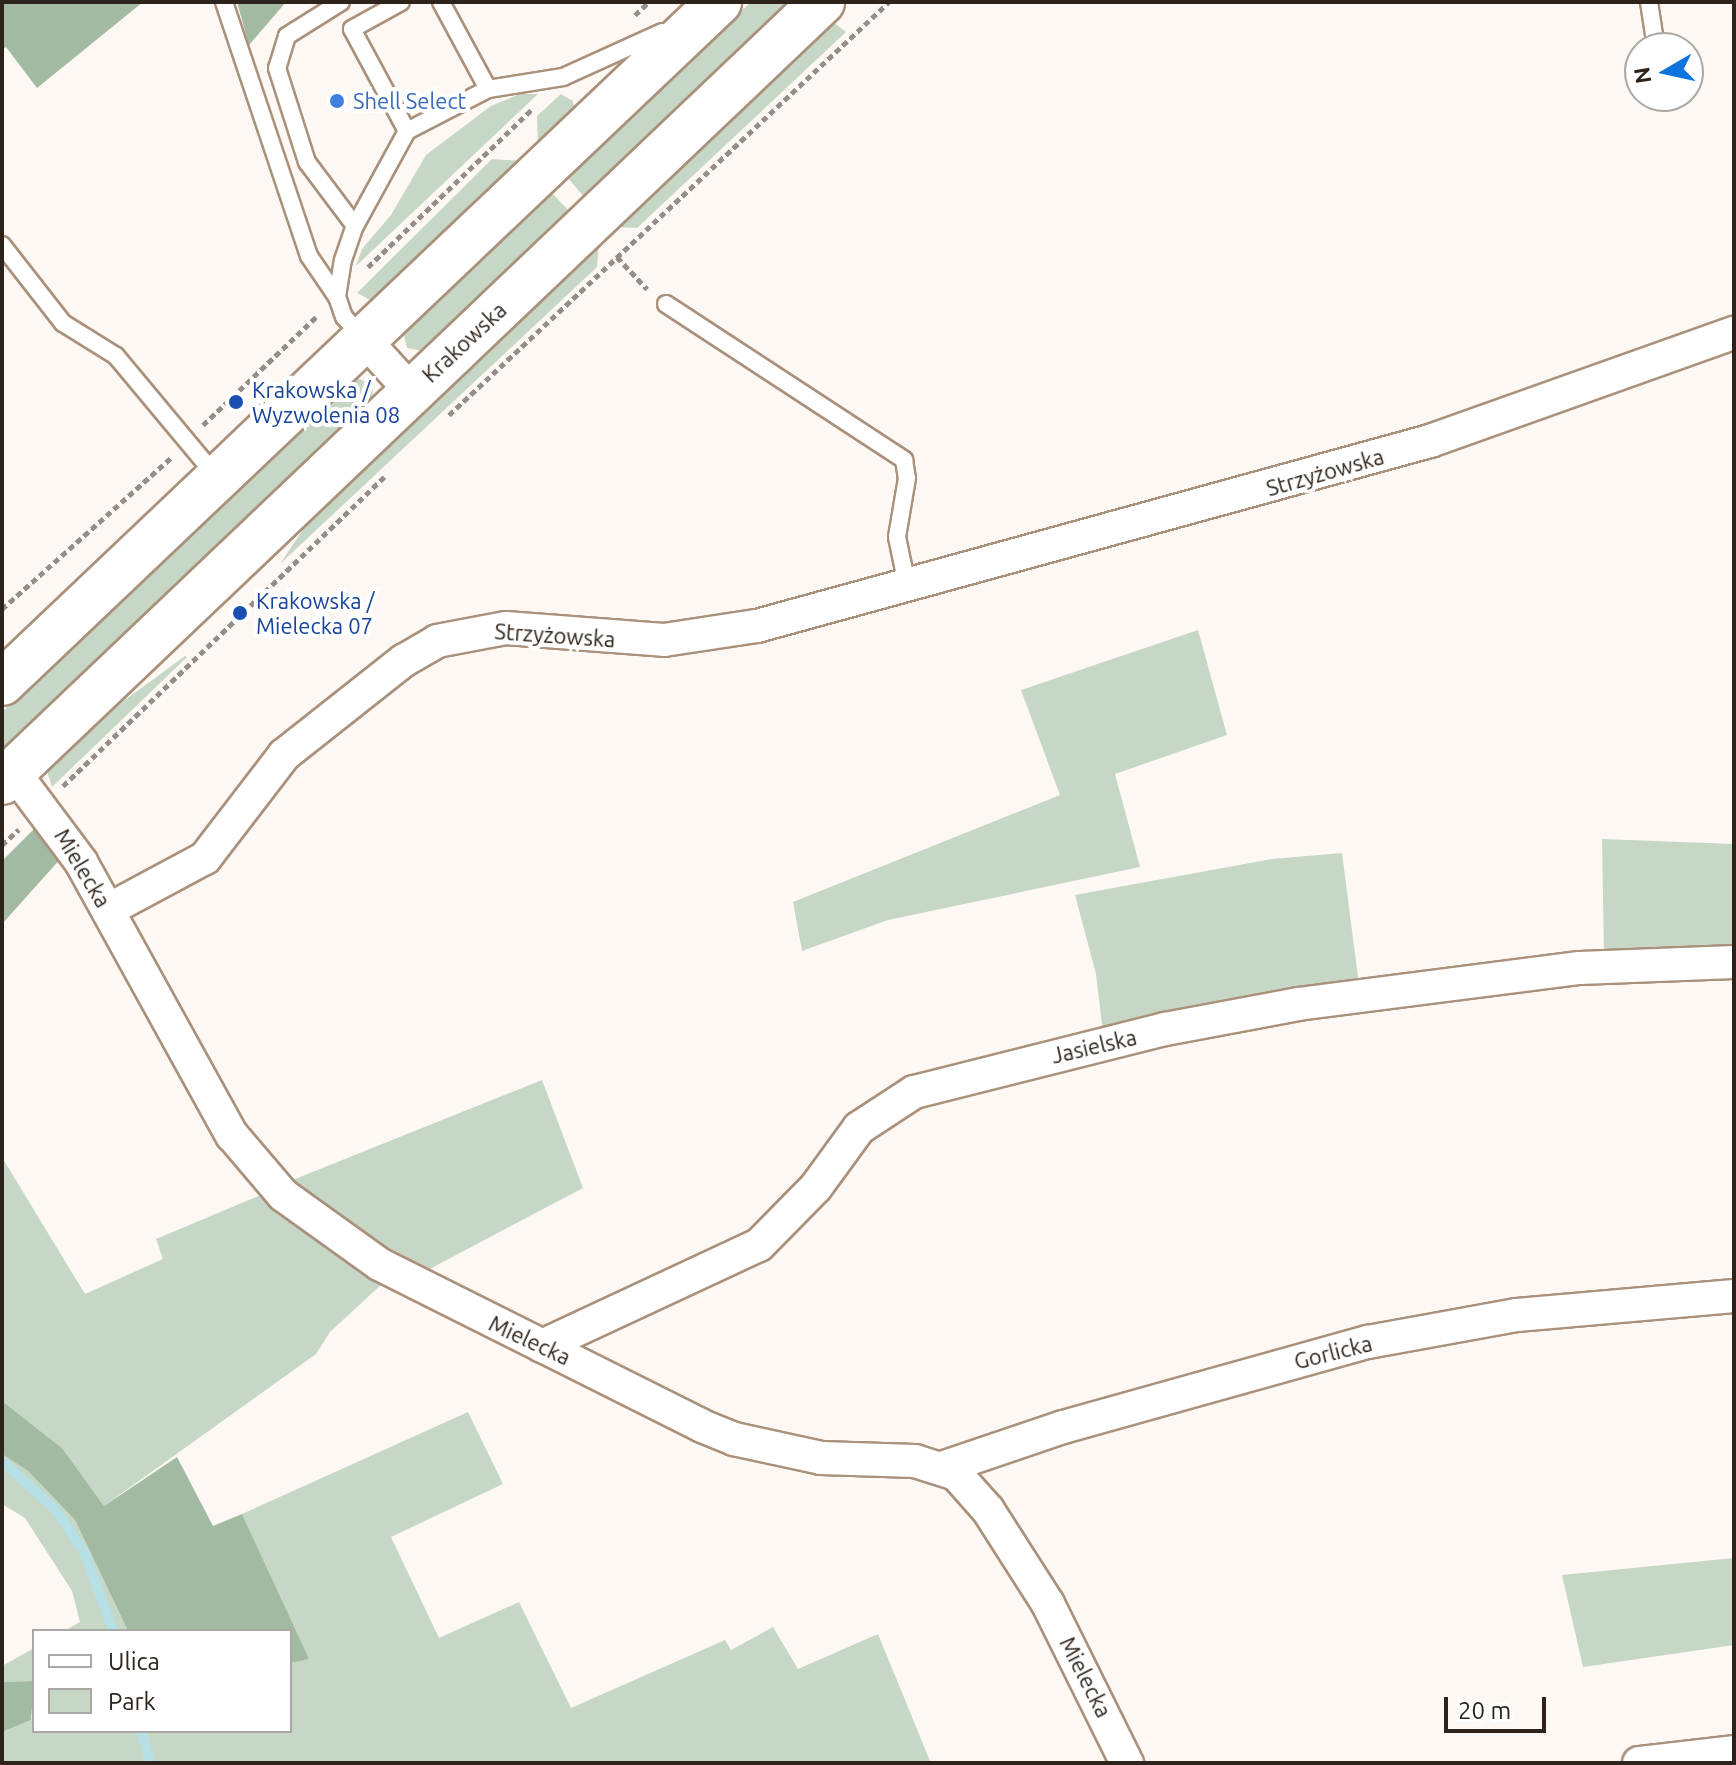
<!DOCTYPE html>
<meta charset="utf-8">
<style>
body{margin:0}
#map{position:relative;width:1736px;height:1765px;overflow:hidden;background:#fdf8f3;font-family:Ubuntu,sans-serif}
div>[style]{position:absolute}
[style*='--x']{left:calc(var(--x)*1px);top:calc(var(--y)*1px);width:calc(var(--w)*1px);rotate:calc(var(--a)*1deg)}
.green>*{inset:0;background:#c6d7c6}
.forest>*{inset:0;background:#a1baa1}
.stream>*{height:10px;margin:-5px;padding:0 5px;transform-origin:5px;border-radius:5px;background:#b6e0e5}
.path>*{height:5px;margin-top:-2.5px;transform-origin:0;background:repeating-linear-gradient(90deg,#958d87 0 6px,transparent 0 10px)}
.roads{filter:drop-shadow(2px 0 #aa917c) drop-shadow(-2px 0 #aa917c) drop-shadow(0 2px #aa917c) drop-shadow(0 -2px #aa917c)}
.lane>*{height:16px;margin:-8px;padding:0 8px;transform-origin:8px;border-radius:8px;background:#fff}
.street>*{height:32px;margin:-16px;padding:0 16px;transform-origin:16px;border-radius:16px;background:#fff}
.primary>*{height:44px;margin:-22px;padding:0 22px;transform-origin:22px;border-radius:22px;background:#fff}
.dots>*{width:22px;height:22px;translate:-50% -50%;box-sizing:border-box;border:4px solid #fff;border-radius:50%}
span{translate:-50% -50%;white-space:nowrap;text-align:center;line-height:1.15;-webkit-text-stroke:8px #fff;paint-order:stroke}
.shop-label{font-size:22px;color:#366cbe}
.left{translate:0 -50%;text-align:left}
.street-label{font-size:22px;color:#2d231b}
.transit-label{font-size:22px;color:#164399}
.frame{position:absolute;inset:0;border:4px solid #2d231b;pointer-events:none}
.legend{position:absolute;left:32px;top:1629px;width:260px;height:104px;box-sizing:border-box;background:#fff;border:2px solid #aba7a4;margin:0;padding:10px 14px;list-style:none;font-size:24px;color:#2d231b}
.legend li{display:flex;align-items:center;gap:16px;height:40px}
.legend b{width:40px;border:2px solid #aba7a4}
.north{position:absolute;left:1624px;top:32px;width:80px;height:80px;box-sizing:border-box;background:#fff;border:2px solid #aba7a4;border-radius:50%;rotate:261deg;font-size:22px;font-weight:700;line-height:32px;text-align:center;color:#2d231b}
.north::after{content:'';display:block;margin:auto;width:28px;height:36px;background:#0c74dc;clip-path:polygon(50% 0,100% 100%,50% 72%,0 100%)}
.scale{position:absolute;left:1444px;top:1697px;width:102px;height:36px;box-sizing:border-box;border:4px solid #2d231b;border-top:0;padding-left:10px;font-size:24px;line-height:28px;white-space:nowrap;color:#2d231b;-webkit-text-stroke:6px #fff;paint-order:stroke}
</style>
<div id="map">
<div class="green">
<i style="clip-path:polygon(751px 2px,791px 2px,585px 198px,566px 176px)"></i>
<i style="clip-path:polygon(832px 21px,846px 32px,637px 228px,614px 227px)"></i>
<i style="clip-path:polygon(520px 94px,538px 94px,356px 266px,362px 249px,391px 215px,426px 155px,491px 106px)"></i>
<i style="clip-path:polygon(561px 94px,573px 101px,575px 112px,538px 146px,537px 116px)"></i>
<i style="clip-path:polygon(492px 159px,522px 161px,374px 302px,357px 293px)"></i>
<i style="clip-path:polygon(550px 191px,570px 212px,423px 351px,407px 348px,403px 331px)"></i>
<i style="clip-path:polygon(599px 242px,597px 267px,280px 564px,314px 513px)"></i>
<i style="clip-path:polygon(353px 377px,373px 384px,372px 400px,2px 754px,2px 712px)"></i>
<i style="clip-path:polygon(1198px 630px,1227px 735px,1115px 774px,1140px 867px,888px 920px,802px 951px,793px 902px,1060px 795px,1021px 690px)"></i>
<i style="clip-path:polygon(185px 656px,187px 657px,52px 787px,47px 771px,50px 764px,92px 724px)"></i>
<i style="clip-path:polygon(1602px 839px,1734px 844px,1734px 955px,1604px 958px)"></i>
<i style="clip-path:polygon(1342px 853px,1359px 985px,1103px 1033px,1096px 974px,1075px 895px,1272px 859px)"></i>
<i style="clip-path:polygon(542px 1080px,583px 1188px,424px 1272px,328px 1218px,290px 1181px)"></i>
<i style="clip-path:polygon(3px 1159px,85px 1294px,163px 1259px,156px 1239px,261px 1195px,383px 1283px,330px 1332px,316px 1354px,104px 1506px,62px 1448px,2px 1401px)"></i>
<i style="clip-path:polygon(468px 1412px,503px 1484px,391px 1537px,439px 1638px,519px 1602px,571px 1708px,725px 1640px,731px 1650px,773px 1627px,798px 1669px,878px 1634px,930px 1761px,2px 1763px,2px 1732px,31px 1720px,34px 1710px,34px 1731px,290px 1731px,290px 1663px,308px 1658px,242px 1514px)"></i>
<i style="clip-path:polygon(2px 1454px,28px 1471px,75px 1520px,128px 1631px,64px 1631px,80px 1622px,72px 1591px,25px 1518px,2px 1504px)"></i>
<i style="clip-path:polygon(1734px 1558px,1734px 1645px,1583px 1667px,1562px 1575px)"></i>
<i style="clip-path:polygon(34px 1648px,34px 1681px,2px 1682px,2px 1666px)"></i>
</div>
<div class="forest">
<i style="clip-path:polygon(2px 2px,143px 2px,37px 88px,6px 47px,2px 50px)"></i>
<i style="clip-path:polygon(237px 2px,286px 2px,249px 45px)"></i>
<i style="clip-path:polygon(39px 824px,63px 856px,2px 924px,2px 861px)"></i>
<i style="clip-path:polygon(2px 1401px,62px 1448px,104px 1506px,177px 1457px,213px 1526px,242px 1514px,309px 1659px,290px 1663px,290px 1631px,128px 1631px,75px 1520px,28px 1471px,2px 1454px)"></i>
<i style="clip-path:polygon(34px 1681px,31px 1720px,2px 1732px,2px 1682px)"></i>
</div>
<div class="stream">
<i style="--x:2;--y:1461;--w:73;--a:42.2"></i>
<i style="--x:56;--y:1510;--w:53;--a:56.6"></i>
<i style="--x:85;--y:1554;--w:82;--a:70"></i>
<i style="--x:141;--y:1731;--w:33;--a:74"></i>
</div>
<div class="path">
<i style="--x:635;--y:15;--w:19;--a:-43"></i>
<i style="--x:617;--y:257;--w:44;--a:46.8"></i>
<i style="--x:368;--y:267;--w:229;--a:-43.9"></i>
<i style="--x:449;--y:415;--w:603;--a:-43.19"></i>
<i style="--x:203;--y:425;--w:158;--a:-43.7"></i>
<i style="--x:2;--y:609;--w:227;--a:-41.8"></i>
<i style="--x:63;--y:786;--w:446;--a:-43.9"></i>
<i style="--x:2;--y:845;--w:23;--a:-43"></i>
</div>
<div class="roads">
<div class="lane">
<i style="--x:224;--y:2;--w:268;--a:71.5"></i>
<i style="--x:309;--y:256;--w:50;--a:55.7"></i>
<i style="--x:341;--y:2;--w:64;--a:147.8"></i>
<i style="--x:287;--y:36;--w:34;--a:107"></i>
<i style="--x:277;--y:68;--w:99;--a:72.3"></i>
<i style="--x:307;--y:162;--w:80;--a:53.1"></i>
<i style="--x:401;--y:2;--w:56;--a:151.1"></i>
<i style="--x:352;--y:29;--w:116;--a:61.7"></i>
<i style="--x:441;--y:2;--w:99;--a:61.6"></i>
<i style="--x:1649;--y:2;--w:47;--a:81.3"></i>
<i style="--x:2;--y:245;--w:99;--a:52"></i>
<i style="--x:63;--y:323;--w:62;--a:31.9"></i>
<i style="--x:116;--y:356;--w:156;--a:50.2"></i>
<i style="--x:666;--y:304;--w:285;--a:33.2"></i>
<i style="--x:904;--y:460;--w:18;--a:81"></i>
<i style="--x:907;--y:478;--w:60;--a:99.6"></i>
<i style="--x:897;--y:537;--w:49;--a:78.2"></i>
<i style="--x:363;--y:338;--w:28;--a:-132"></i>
<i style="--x:344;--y:317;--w:21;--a:-109"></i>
<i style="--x:337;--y:297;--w:37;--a:-81"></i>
<i style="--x:343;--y:260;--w:36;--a:-71"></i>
<i style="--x:355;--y:226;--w:108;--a:-61.3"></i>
<i style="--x:407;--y:131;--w:91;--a:-27.4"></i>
<i style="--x:488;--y:89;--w:76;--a:-9.1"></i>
<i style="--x:563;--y:77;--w:109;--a:-24.4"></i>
</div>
<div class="street">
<i style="--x:364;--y:339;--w:70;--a:47.9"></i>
<i style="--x:13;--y:771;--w:114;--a:53.2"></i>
<i style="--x:81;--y:862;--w:312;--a:61.1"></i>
<i style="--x:232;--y:1135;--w:79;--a:49.6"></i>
<i style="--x:283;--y:1195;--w:118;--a:35.7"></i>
<i style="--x:379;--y:1264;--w:361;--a:26.6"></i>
<i style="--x:702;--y:1426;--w:35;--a:22"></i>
<i style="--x:734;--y:1439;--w:89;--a:12.3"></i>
<i style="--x:821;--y:1458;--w:94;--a:1.8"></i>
<i style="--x:915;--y:1461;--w:43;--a:17.6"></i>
<i style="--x:956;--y:1474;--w:48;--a:48.4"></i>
<i style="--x:988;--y:1510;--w:112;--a:57.4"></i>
<i style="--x:1048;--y:1604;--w:178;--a:63.6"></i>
<i style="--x:108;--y:910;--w:110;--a:-28.2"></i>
<i style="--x:205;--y:858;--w:130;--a:-52.5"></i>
<i style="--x:284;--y:755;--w:152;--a:-38.3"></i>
<i style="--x:403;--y:661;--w:39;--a:-30"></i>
<i style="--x:437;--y:641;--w:70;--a:-10.7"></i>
<i style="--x:506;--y:628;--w:158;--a:4.3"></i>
<i style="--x:664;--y:640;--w:94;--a:-8.6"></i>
<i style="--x:757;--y:626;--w:698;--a:-15.37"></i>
<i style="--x:1430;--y:441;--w:323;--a:-19.6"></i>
<i style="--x:542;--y:1346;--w:239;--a:-25"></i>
<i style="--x:759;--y:1245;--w:81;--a:-45.5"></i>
<i style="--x:816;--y:1187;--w:73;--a:-53.9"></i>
<i style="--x:859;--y:1128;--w:66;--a:-33.2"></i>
<i style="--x:914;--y:1092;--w:259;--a:-14.1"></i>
<i style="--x:1165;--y:1029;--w:135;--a:-10.6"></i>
<i style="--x:1298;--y:1004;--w:284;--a:-7.3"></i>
<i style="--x:1580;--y:968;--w:154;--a:-2.2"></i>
<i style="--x:945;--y:1467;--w:125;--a:-18.7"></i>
<i style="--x:1063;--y:1427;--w:317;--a:-15.6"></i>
<i style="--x:1368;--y:1342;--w:151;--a:-10.3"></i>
<i style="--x:1517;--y:1315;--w:218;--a:-5"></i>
<i style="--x:1639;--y:1763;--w:96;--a:-6.6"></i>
</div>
<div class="primary">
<i style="--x:2;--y:683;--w:989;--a:-43.52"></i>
<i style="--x:2;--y:782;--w:1132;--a:-43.57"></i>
</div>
</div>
<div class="dots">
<i style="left:337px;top:101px;background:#3f7fe0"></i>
<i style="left:236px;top:402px;background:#1a4fb4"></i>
<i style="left:240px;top:613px;background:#1a4fb4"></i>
</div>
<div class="shop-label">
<span class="left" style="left:353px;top:101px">Shell Select</span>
</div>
<div class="street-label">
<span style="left:464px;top:342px;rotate:-43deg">Krakowska</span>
<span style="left:1325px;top:472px;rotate:-16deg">Strzyżowska</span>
<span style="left:555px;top:635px;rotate:4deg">Strzyżowska</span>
<span style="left:83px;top:868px;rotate:59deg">Mielecka</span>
<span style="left:1094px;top:1046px;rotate:-13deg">Jasielska</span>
<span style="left:530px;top:1340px;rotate:25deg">Mielecka</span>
<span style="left:1333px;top:1352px;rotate:-14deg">Gorlicka</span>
<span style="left:1086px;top:1677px;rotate:63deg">Mielecka</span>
</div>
<div class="transit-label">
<span class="left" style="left:252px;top:402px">Krakowska /<br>Wyzwolenia 08</span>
<span class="left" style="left:256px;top:613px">Krakowska /<br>Mielecka 07</span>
</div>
<div class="frame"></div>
<ul class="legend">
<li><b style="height:10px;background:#fff"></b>Ulica</li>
<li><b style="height:22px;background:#c6d7c6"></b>Park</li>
</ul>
<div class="north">N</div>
<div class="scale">20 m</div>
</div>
